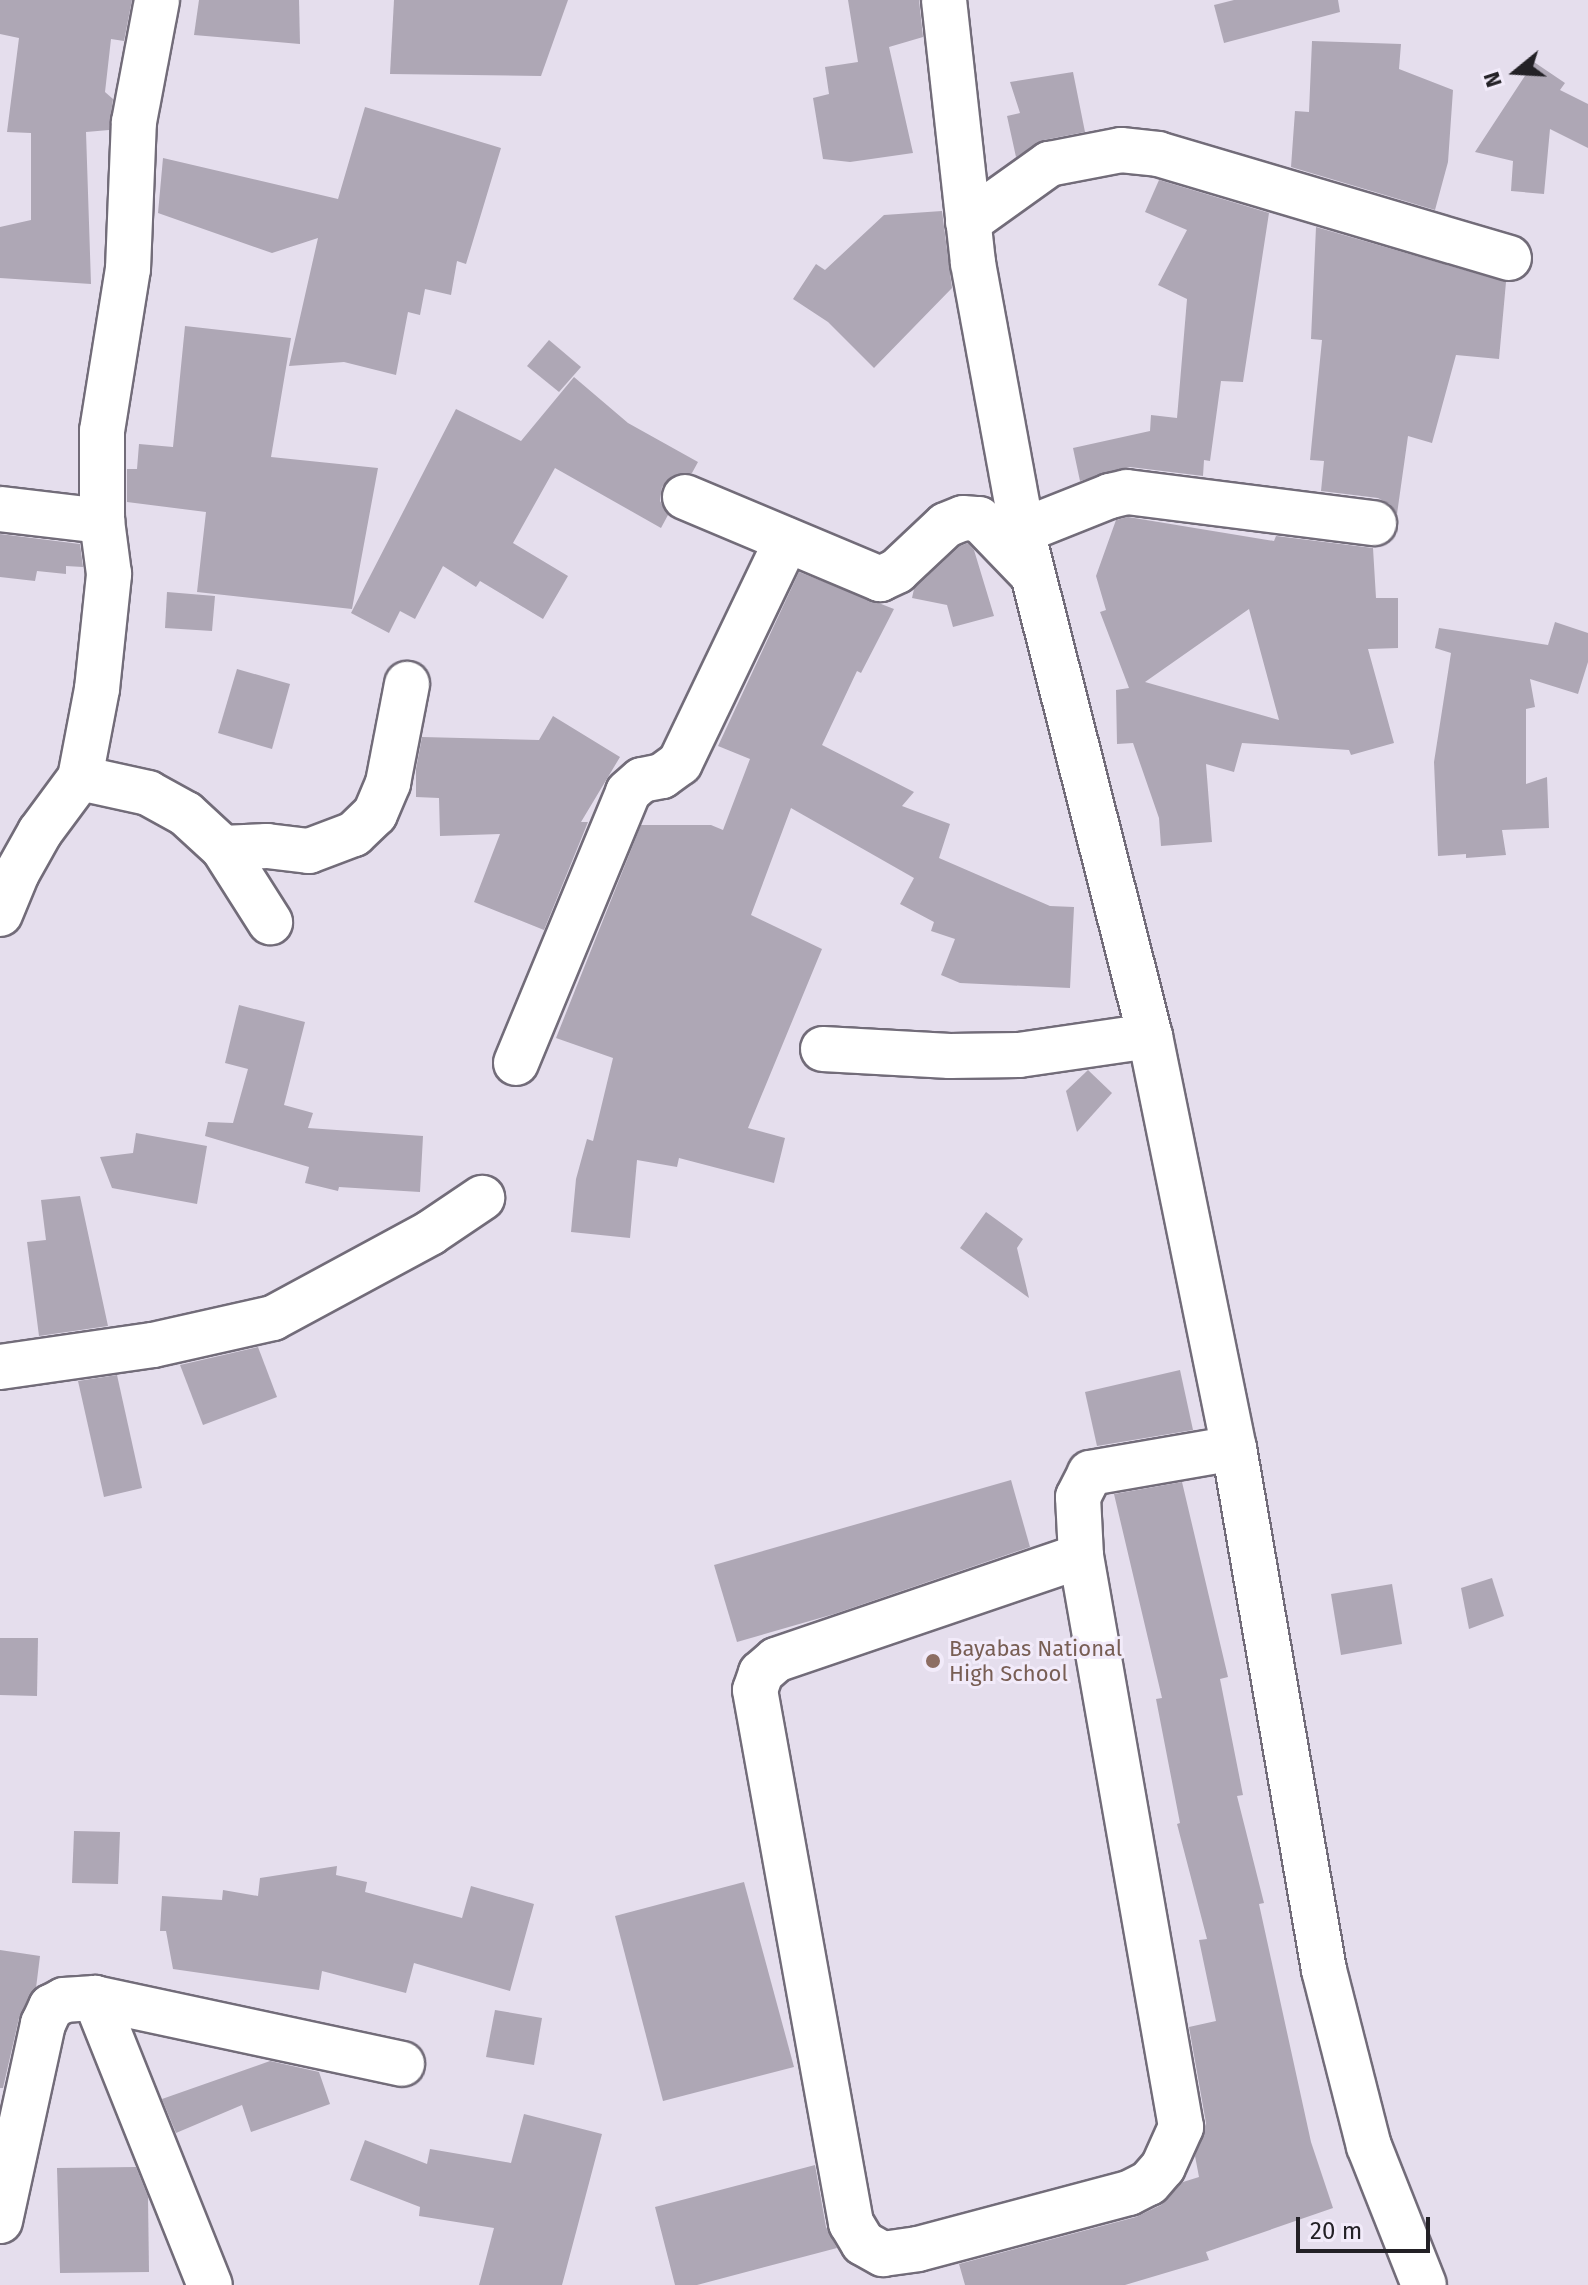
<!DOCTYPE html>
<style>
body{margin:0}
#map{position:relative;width:1588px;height:2285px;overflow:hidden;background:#e5deed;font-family:"Fira Sans",sans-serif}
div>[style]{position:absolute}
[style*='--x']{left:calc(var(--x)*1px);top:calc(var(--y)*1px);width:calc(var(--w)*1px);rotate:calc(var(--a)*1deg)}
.building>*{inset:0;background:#aea7b5}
.roads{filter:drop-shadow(2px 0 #726c79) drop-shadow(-2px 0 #726c79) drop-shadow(0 2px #726c79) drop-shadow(0 -2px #726c79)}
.minor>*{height:44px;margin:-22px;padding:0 22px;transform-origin:22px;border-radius:22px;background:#fff}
.dots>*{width:22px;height:22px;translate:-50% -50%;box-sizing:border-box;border:4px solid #f2ebfa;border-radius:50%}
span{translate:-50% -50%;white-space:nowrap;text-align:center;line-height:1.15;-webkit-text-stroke:6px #f2ebfa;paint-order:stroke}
.education-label{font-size:22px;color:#785e54}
.left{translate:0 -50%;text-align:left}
.north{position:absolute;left:1476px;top:32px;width:80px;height:80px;-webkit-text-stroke:6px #f2ebfa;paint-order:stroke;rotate:252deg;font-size:22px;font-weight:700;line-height:32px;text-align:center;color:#232126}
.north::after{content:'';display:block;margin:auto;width:28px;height:36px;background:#232126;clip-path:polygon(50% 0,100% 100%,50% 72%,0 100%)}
.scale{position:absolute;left:1296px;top:2217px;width:134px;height:36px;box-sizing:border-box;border:4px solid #232126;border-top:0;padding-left:10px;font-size:24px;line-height:28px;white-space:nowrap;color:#232126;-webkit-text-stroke:6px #f2ebfa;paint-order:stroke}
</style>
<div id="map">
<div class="building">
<i style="clip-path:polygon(0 0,132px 0,124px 41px,111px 39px,105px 92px,113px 99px,109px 130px,86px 132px,91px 284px,0 278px,0 227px,31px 220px,31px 133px,7px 132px,19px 38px,0 34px)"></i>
<i style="clip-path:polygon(199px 0,299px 0,300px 44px,194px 35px)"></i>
<i style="clip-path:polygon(394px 0,568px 0,541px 76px,390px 74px)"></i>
<i style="clip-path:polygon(848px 0,919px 0,923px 37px,889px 47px,913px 153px,850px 162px,823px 159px,813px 98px,829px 94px,825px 67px,858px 62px)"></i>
<i style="clip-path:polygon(1234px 0,1338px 0,1340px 12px,1224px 43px,1214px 5px)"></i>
<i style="clip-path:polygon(1312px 41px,1401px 44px,1399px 69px,1453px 90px,1448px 162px,1435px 210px,1291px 167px,1295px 111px,1309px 112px)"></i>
<i style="clip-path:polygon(1534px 62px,1565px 83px,1560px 90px,1588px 104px,1588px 148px,1550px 129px,1544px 194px,1511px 191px,1513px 161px,1475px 152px)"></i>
<i style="clip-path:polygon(1073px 72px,1085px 132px,1044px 140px,1016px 157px,1007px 116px,1020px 113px,1010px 82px)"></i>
<i style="clip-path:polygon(365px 107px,501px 148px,466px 264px,457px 261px,451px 295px,425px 289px,420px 315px,408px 312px,396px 375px,344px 362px,289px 366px,318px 238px,272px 253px,158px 213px,163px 158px,338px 199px)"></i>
<i style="clip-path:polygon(1159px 180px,1269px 213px,1243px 382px,1221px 381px,1210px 461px,1204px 460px,1203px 476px,1130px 467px,1080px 481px,1073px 448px,1150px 431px,1151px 415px,1177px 418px,1187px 299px,1158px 285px,1187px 230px,1145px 212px)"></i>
<i style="clip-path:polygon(942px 211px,952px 288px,874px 368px,828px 322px,793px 299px,816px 264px,825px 270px,884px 215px)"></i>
<i style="clip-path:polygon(1316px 227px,1506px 282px,1499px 359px,1456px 355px,1432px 443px,1408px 436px,1397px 514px,1390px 504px,1378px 498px,1321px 491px,1324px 461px,1310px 460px,1322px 340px,1311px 339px)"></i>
<i style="clip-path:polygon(185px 326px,291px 338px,271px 457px,378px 468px,352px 609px,197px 592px,206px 512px,127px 502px,127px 469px,137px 469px,139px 444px,173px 447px)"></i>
<i style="clip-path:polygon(549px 340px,581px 367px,559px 392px,527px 366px)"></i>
<i style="clip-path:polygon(574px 377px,628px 423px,698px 462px,692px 473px,671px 477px,662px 487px,660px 501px,668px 515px,661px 528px,555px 468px,513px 543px,568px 576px,543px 619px,480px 581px,476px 587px,443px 566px,415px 619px,400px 611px,389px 633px,351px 613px,456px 409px,521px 441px)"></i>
<i style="clip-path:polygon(evenodd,1128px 517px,1274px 541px,1276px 536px,1373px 548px,1376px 598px,1398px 598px,1398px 648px,1368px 649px,1394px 743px,1351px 755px,1349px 750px,1242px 743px,1234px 772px,1206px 764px,1212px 842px,1161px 846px,1159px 818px,1133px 743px,1117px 744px,1116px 690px,1129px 688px,1100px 612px,1106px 610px,1096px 576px,1116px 520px,1128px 517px,1249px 609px,1279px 720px,1145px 682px,1249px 609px)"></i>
<i style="clip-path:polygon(0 534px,80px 544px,83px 567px,66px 566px,66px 574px,37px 571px,35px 581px,0 577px)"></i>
<i style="clip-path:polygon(968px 543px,974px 550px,994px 616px,953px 627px,947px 605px,912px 598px,914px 589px,960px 546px)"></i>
<i style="clip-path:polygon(799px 572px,894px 609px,861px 673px,857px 671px,822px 745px,914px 792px,902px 806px,950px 824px,939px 858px,1050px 906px,1074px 907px,1070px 988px,960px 983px,941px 975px,955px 939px,931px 931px,934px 922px,900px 904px,914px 878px,791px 808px,751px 915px,822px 949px,748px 1128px,785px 1138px,774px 1183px,679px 1158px,677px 1167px,637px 1160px,630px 1238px,571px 1232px,576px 1179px,587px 1139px,593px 1141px,613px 1058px,556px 1038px,641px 825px,711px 825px,723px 830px,750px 759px,718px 746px)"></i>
<i style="clip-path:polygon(167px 592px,215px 596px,212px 631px,165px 628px)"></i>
<i style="clip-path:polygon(1555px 622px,1588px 633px,1588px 662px,1578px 694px,1530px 679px,1535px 707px,1526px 709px,1526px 784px,1547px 777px,1549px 828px,1502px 830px,1506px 855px,1466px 858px,1466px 854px,1438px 856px,1434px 762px,1451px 653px,1435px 648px,1439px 628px,1548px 645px)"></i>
<i style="clip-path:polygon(237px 669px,290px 684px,272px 749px,218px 733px)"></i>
<i style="clip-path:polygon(553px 716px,620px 757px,581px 822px,588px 822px,544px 930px,474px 902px,500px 834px,440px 836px,439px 798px,416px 797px,416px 769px,422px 737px,539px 740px)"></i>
<i style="clip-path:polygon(239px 1005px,305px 1022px,284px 1105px,313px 1113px,308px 1128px,423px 1136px,420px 1192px,339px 1187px,338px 1191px,305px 1183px,309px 1167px,205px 1136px,208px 1122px,233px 1123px,248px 1069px,225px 1063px)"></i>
<i style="clip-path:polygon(1088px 1070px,1112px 1093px,1077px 1132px,1066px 1091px)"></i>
<i style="clip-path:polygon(136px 1133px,207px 1146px,197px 1204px,112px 1188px,100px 1157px,133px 1153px)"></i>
<i style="clip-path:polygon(80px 1196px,108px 1326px,39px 1336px,27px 1242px,46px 1240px,41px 1200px)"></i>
<i style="clip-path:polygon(986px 1212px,1023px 1239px,1017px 1248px,1029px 1298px,960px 1248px)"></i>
<i style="clip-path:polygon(258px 1347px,277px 1397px,203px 1425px,180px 1365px)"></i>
<i style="clip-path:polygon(1180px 1370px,1193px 1430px,1097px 1446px,1085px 1392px)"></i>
<i style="clip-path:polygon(117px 1375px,142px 1488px,104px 1497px,78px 1381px)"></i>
<i style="clip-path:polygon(1011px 1480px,1030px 1547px,834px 1614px,737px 1642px,714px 1565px)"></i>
<i style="clip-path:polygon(1182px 1482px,1228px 1677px,1220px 1679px,1243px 1795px,1237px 1796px,1264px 1903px,1259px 1904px,1311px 2142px,1333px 2208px,1206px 2252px,1209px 2260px,1125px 2285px,965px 2285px,959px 2264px,1136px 2217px,1161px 2205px,1183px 2182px,1199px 2177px,1195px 2156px,1206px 2123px,1189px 2027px,1216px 2021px,1199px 1940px,1207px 1939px,1177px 1824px,1180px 1823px,1156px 1699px,1162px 1698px,1114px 1494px)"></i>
<i style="clip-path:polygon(1492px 1578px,1504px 1616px,1469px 1629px,1461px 1588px)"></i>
<i style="clip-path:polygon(1392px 1584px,1402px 1644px,1341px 1655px,1331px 1594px)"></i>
<i style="clip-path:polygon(0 1638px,38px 1638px,37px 1696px,0 1695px)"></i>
<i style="clip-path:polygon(74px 1831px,120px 1832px,118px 1884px,72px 1883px)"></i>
<i style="clip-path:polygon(337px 1866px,336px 1875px,367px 1882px,365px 1892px,462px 1918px,471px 1886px,534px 1904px,510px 1991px,414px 1963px,406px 1993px,322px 1971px,319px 1990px,173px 1969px,166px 1931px,160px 1931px,162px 1896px,222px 1900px,223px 1890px,258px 1896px,260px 1878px)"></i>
<i style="clip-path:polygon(744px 1882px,794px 2067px,663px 2101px,615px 1916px)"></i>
<i style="clip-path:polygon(0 1950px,40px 1956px,36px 1988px,19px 2018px,3px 2088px,0 2088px)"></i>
<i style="clip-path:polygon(495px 2010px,542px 2018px,534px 2065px,486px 2057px)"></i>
<i style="clip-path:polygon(270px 2061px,319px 2072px,330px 2104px,251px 2132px,242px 2105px,176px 2133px,162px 2099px)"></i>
<i style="clip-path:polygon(524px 2114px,602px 2134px,562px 2285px,479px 2285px,494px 2228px,419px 2216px,420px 2207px,350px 2180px,365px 2140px,427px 2164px,430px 2149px,511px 2163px)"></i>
<i style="clip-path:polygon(815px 2165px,826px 2227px,837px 2248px,697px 2285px,675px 2285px,655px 2207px)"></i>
<i style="clip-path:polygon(136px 2167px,148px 2197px,149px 2272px,60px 2273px,57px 2168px)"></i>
</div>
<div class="roads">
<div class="minor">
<i style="--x:944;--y:0;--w:265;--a:83.7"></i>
<i style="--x:973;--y:263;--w:272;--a:79.6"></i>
<i style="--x:1022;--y:531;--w:521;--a:75.78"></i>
<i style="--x:1150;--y:1036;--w:420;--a:78.5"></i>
<i style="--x:1234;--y:1448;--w:530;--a:80.22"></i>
<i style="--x:1324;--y:1970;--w:182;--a:75.7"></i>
<i style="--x:1369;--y:2146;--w:149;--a:68.4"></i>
<i style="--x:968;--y:222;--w:100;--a:-35.6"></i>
<i style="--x:1049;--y:164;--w:73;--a:-11"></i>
<i style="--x:1121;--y:150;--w:37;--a:6"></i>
<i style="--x:1158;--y:154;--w:366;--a:16.5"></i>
<i style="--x:685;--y:497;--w:212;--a:22.8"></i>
<i style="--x:880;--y:579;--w:19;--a:-25"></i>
<i style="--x:897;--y:571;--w:67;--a:-43.2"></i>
<i style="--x:946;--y:525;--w:18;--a:-22"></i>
<i style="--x:963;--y:518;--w:16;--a:4"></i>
<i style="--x:979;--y:519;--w:75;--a:46.1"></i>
<i style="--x:0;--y:509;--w:103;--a:6.7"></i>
<i style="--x:1022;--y:531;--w:95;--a:-21.7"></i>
<i style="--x:1110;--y:496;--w:17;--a:-13"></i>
<i style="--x:1127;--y:492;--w:249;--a:7.2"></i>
<i style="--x:80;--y:778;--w:70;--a:12.4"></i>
<i style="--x:148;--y:793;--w:43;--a:28.9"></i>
<i style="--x:186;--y:814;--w:50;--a:42.6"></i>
<i style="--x:223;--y:848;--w:88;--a:57.6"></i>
<i style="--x:223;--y:848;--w:44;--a:-2.6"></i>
<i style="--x:267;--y:846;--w:42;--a:6.8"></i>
<i style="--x:309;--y:851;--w:48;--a:-20.7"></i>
<i style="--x:354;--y:834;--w:29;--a:-44"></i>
<i style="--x:375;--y:814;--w:34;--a:-67"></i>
<i style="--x:388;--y:783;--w:101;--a:-79.1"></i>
<i style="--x:0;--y:914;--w:44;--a:-67.5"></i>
<i style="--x:17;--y:873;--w:47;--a:-60.7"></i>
<i style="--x:40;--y:832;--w:67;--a:-53.5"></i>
<i style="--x:80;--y:778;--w:91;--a:-79.2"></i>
<i style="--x:97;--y:689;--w:116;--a:-84"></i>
<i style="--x:109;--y:574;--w:53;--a:-97.5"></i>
<i style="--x:102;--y:521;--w:90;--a:-90"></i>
<i style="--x:102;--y:431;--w:164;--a:-80.9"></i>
<i style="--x:128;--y:269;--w:147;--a:-87.7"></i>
<i style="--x:134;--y:122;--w:124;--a:-79.3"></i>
<i style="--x:823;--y:1049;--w:127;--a:3.2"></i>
<i style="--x:950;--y:1056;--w:69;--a:-0.8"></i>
<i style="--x:1019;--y:1055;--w:132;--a:-8.3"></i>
<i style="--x:516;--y:1063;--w:293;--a:-67.5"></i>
<i style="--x:628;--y:792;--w:18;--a:-41"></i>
<i style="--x:642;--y:780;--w:20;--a:-11"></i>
<i style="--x:662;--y:776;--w:22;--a:-36"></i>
<i style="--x:680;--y:763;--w:247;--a:-64.4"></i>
<i style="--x:0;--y:1367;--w:155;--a:-8.2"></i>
<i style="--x:153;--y:1345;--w:123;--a:-12.7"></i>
<i style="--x:273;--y:1318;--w:179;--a:-28.4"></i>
<i style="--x:430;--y:1233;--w:63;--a:-33.9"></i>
<i style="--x:1081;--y:1556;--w:322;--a:161.2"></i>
<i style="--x:776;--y:1660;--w:20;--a:139"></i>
<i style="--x:761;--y:1673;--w:18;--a:109"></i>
<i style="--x:755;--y:1690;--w:542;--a:79.79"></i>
<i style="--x:851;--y:2223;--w:23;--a:59"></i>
<i style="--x:863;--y:2243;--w:23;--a:29"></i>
<i style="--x:883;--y:2254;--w:35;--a:-8"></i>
<i style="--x:918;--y:2249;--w:218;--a:-14.9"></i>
<i style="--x:1129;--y:2193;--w:22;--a:-27"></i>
<i style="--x:1149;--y:2183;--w:21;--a:-49"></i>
<i style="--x:1163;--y:2167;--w:44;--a:-65.8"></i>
<i style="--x:1181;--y:2127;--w:580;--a:-99.93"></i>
<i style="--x:1081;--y:1556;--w:59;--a:-92.9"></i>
<i style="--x:1078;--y:1497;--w:27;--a:-63"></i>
<i style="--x:1090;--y:1473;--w:146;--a:-9.8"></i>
<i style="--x:95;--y:1998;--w:309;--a:68.2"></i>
<i style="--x:0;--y:2221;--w:202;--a:-77.7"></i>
<i style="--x:43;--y:2024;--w:19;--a:-65"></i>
<i style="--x:51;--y:2007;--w:15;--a:-28"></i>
<i style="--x:64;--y:2000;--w:31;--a:-4"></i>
<i style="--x:95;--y:1998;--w:314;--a:12.1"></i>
</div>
</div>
<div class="dots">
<i style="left:933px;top:1661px;background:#8d6e63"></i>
</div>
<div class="education-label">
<span class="left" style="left:949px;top:1661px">Bayabas National<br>High School</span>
</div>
<div class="north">N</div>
<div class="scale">20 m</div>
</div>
